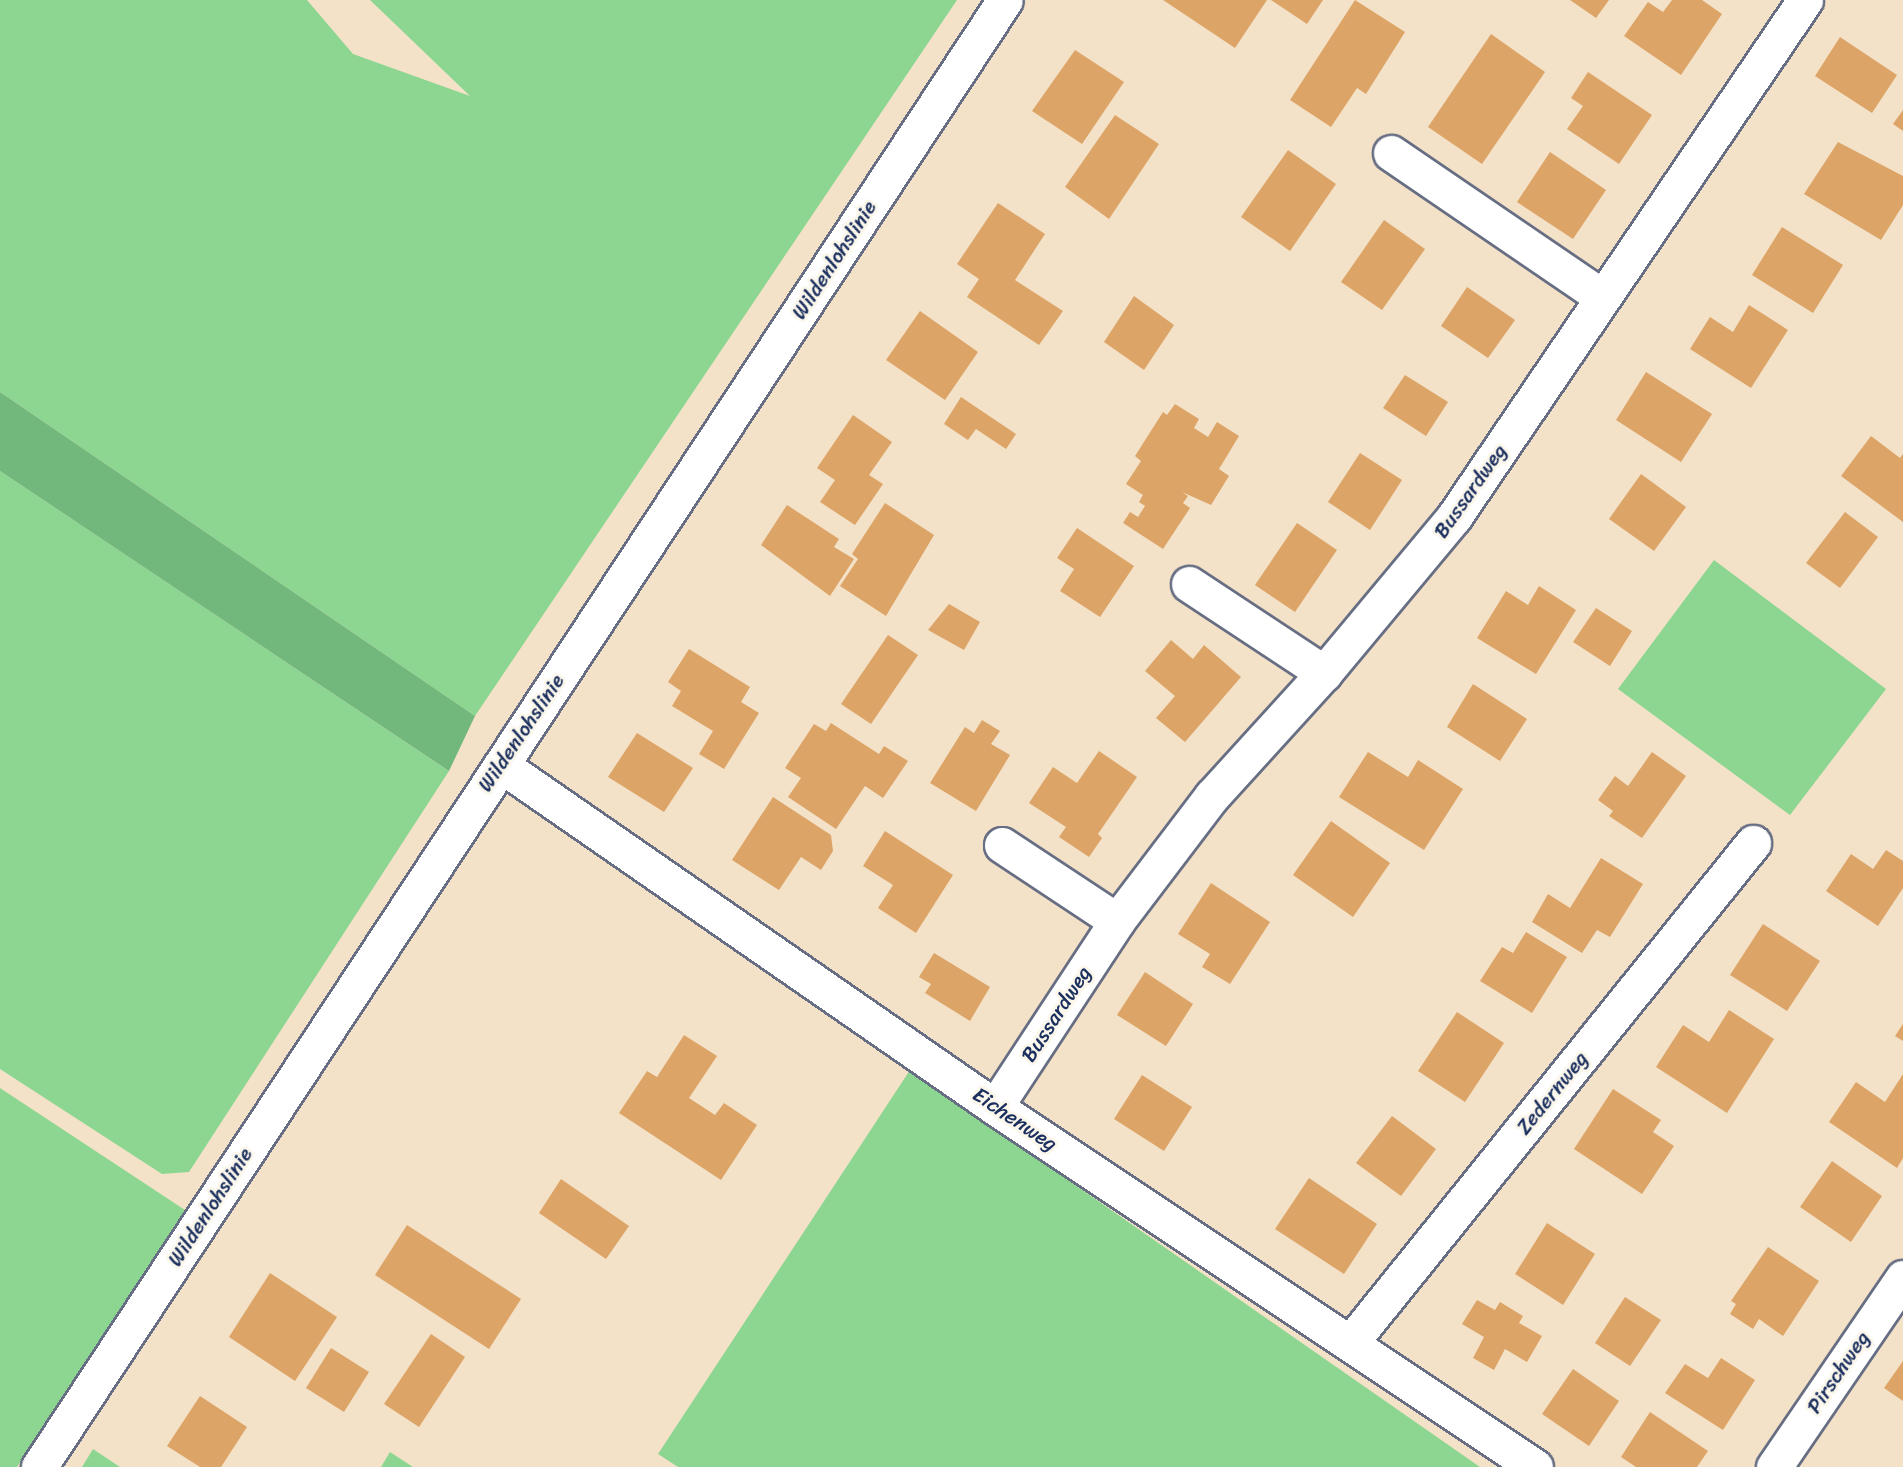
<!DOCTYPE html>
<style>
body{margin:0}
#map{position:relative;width:1903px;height:1467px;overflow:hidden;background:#f4e2c8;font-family:Sriracha,sans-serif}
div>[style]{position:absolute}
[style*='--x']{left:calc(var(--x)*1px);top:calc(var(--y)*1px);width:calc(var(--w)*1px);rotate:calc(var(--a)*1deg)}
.green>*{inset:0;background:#8dd692}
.forest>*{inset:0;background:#72b77c}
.building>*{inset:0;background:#dca467}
.roads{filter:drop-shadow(2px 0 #676e83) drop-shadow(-2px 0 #676e83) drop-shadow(0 2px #676e83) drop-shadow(0 -2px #676e83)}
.street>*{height:35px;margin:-17.5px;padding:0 17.5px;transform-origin:17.5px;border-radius:17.5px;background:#fff}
span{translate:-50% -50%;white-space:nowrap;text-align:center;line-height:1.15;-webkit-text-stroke:6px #fbf7ec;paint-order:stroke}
.street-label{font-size:21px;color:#1b2f5e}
</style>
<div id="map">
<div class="green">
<i style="clip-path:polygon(0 0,307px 0,353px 54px,470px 96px,370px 0,957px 0,475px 716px,0 392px)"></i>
<i style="clip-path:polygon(0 471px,449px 771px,189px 1172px,162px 1174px,0 1069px)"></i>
<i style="clip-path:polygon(1714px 560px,1886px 689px,1790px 815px,1618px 689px)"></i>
<i style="clip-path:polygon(910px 1070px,1480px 1467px,678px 1467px,658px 1454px)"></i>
<i style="clip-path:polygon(0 1088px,185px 1210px,17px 1467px,0 1467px)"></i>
<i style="clip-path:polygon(93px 1449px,120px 1467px,82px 1467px)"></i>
<i style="clip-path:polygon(390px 1452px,413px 1467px,381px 1467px)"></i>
</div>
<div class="forest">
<i style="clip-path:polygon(0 392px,475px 716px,449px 771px,0 471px)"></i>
</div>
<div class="building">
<i style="clip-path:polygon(1163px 0,1267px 0,1235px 48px)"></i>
<i style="clip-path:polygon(1271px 0,1323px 0,1307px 24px)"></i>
<i style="clip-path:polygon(1355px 0,1405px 32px,1366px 94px,1357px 88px,1331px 127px,1290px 100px)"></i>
<i style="clip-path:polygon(1570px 0,1609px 0,1596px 18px)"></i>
<i style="clip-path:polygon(1672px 0,1702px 0,1722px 14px,1681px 75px,1624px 36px,1648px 2px,1663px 12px)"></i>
<i style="clip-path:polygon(1491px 34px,1545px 72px,1482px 164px,1428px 127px)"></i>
<i style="clip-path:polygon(1840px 37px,1897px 75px,1872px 113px,1815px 76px)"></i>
<i style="clip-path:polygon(1075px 50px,1124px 82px,1082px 144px,1032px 111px)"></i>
<i style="clip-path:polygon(1588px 72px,1652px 115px,1619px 164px,1567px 129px,1583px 106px,1571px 98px)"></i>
<i style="clip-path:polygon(1903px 110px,1903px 131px,1893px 124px)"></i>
<i style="clip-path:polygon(1115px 115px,1159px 144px,1109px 219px,1065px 187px)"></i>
<i style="clip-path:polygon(1838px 142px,1903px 176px,1903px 205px,1881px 240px,1804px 194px)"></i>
<i style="clip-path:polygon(1288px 150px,1336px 184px,1290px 251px,1241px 217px)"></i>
<i style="clip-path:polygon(1550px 152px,1606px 190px,1573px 239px,1517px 202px)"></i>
<i style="clip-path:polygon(998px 203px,1045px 234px,1015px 280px,1063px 311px,1039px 345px,967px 297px,979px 279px,957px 264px)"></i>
<i style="clip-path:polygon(1384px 220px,1425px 249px,1382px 310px,1341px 282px)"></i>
<i style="clip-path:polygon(1782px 227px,1843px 265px,1813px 313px,1752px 275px)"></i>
<i style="clip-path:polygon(1467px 287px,1515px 320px,1488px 358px,1441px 326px)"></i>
<i style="clip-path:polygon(1134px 296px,1174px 325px,1144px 370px,1104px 342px)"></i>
<i style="clip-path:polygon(1749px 305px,1788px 330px,1751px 388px,1690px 349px,1710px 317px,1733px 332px)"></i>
<i style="clip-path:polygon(920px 311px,978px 352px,945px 400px,886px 360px)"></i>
<i style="clip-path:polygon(1646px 372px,1712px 414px,1681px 462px,1616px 420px)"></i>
<i style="clip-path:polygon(1405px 375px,1448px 402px,1426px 436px,1383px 408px)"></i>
<i style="clip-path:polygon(961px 397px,1016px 434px,1006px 449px,976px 429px,968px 440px,944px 424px)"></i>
<i style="clip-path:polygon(1175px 404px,1199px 419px,1194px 428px,1208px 437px,1217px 422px,1239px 436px,1219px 469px,1229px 476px,1211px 505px,1182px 492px,1188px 496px,1183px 503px,1190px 508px,1163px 549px,1123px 523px,1130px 512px,1138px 517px,1145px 506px,1139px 502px,1143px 495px,1126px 484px,1141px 461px,1135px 456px,1163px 412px,1167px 415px)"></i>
<i style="clip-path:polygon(853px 415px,892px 442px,869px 475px,883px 484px,855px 525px,820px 502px,835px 480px,817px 468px)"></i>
<i style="clip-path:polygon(1871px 436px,1900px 458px,1903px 454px,1903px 522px,1841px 476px)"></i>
<i style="clip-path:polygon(1360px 453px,1402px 480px,1370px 530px,1328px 502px)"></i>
<i style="clip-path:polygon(1641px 474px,1686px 507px,1654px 551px,1609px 519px)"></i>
<i style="clip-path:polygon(885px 503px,934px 535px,886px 616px,840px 586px,858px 559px,852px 554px)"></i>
<i style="clip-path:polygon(787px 505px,839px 539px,834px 547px,854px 559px,830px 596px,761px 545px)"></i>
<i style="clip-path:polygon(1845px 512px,1878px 537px,1840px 588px,1806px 563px)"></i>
<i style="clip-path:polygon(1297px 523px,1337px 550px,1295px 612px,1255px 585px)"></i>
<i style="clip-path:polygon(1077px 528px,1134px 566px,1100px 617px,1060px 591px,1074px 569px,1057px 558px)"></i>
<i style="clip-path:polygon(1539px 586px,1576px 610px,1536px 674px,1477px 638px,1506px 591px,1528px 605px)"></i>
<i style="clip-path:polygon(949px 604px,980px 622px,964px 650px,928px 630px)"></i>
<i style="clip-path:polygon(1596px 608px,1632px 631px,1610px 666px,1573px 642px)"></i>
<i style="clip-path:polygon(888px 635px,918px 655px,871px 724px,841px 704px)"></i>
<i style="clip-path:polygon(1171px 640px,1193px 659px,1204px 645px,1241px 677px,1185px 742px,1156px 718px,1175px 696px,1145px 671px)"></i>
<i style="clip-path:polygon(689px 649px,750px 687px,741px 702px,759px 713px,724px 769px,699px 754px,713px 731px,672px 706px,681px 691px,668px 682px)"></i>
<i style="clip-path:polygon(1473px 684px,1527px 719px,1500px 761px,1447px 727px)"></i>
<i style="clip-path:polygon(982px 720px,1000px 731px,991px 744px,1010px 755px,976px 811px,930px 783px,965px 727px,974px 733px)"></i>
<i style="clip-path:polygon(831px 723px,879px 754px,884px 746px,908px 761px,883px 798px,865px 786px,836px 829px,788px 797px,801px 778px,785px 768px,814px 724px,826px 731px)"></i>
<i style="clip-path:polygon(637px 733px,693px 768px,664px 812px,608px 777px)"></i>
<i style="clip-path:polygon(1099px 751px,1137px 777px,1098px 834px,1102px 838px,1089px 857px,1059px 837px,1066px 827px,1029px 803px,1053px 767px,1077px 783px)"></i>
<i style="clip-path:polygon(1368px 752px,1408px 777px,1418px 760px,1463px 789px,1424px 850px,1339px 797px)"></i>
<i style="clip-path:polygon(1652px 752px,1686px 776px,1642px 838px,1609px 816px,1613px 811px,1598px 800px,1615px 776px,1628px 786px)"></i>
<i style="clip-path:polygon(773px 797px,831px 835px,833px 851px,821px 870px,801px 857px,779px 890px,732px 860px)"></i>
<i style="clip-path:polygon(1331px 821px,1390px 863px,1353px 917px,1293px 875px)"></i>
<i style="clip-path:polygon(885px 831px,953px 875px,916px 933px,878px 908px,893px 885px,863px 866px)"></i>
<i style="clip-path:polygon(1886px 850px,1903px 861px,1903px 888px,1878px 926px,1826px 891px,1851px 854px,1873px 869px)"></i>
<i style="clip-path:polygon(1601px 858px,1643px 884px,1610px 937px,1597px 930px,1582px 953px,1532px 922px,1548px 894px,1570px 908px)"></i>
<i style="clip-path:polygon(1211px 883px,1270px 922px,1230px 984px,1202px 967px,1210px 954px,1178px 934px)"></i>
<i style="clip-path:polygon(1763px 924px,1820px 961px,1787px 1011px,1730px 975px)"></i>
<i style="clip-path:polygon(1526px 932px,1567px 957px,1532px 1013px,1480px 981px,1502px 947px,1513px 953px)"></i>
<i style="clip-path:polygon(934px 953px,990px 987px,970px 1021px,925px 993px,931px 984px,919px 977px)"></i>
<i style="clip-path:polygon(1145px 972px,1193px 1004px,1166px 1046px,1117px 1015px)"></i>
<i style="clip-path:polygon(1729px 1010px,1774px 1039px,1727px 1113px,1656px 1067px,1683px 1025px,1709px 1042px)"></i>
<i style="clip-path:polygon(1457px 1012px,1504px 1043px,1465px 1102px,1418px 1071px)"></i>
<i style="clip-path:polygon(1903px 1024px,1903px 1041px,1895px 1036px)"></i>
<i style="clip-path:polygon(684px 1035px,717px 1056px,689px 1098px,715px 1115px,724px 1103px,757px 1125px,721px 1180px,619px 1113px,647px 1071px,657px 1077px)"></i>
<i style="clip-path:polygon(1903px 1074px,1903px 1158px,1897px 1168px,1829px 1122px,1856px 1082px,1885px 1102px)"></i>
<i style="clip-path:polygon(1142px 1075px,1192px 1107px,1164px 1151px,1114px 1119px)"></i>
<i style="clip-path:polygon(1613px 1089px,1661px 1120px,1653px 1132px,1674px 1146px,1642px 1194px,1574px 1149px)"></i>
<i style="clip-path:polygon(1392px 1116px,1436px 1149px,1401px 1196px,1356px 1163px)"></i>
<i style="clip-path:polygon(1832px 1161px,1882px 1196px,1851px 1242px,1800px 1207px)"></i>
<i style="clip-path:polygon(1309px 1178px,1377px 1224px,1344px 1274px,1275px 1229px)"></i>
<i style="clip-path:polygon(561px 1179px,629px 1226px,606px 1259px,539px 1213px)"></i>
<i style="clip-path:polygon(1547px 1223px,1595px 1254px,1563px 1305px,1515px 1274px)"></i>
<i style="clip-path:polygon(407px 1225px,521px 1299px,489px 1349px,375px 1275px)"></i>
<i style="clip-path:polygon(1768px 1247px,1819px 1281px,1783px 1336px,1759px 1319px,1753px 1329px,1730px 1314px,1736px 1304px,1731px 1301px)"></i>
<i style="clip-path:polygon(270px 1273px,337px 1317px,295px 1381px,229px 1337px)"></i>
<i style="clip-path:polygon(1625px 1297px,1661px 1320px,1630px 1366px,1595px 1343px)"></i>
<i style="clip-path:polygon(1477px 1300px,1495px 1310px,1500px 1302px,1523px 1316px,1519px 1323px,1542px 1336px,1527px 1362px,1505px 1349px,1494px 1370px,1473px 1358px,1484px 1337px,1462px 1324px)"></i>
<i style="clip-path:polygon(431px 1334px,465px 1357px,419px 1427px,384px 1404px)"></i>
<i style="clip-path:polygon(331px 1348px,369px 1372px,344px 1412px,306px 1388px)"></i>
<i style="clip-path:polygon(1721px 1358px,1755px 1380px,1723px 1430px,1665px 1393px,1685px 1364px,1708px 1378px)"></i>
<i style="clip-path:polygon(1903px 1361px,1903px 1401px,1884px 1388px)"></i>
<i style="clip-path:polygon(1573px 1369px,1619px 1401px,1589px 1446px,1542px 1414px)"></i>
<i style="clip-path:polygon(200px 1396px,247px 1427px,221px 1467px,200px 1467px,167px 1446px)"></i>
<i style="clip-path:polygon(1650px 1412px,1708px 1451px,1697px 1467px,1636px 1467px,1621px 1457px)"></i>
</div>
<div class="roads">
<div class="street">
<i style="--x:1391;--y:153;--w:255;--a:34.3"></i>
<i style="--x:1189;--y:584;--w:162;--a:33.4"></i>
<i style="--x:501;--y:765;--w:601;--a:34.7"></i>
<i style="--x:995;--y:1107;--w:649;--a:33.69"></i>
<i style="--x:1002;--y:845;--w:138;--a:33.5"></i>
<i style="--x:995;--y:1107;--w:222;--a:-56.7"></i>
<i style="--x:1117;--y:921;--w:157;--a:-52.8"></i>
<i style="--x:1212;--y:796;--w:166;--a:-47.7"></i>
<i style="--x:1324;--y:673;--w:203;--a:-50.2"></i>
<i style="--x:1454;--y:517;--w:625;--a:-55.83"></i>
<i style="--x:1351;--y:1342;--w:641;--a:-51.14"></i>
<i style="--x:39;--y:1467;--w:1756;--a:-56.64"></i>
<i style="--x:1774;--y:1467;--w:229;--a:-55.7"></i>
</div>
</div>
<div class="street-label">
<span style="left:834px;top:260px;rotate:-57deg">Wildenlohslinie</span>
<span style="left:1470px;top:491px;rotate:-55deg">Bussardweg</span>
<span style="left:521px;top:733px;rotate:-56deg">Wildenlohslinie</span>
<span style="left:1056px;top:1014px;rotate:-57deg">Bussardweg</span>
<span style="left:1552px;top:1093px;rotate:-51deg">Zedernweg</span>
<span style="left:1015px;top:1119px;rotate:34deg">Eichenweg</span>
<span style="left:210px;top:1207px;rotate:-57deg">Wildenlohslinie</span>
<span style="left:1838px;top:1372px;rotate:-56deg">Pirschweg</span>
</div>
</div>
